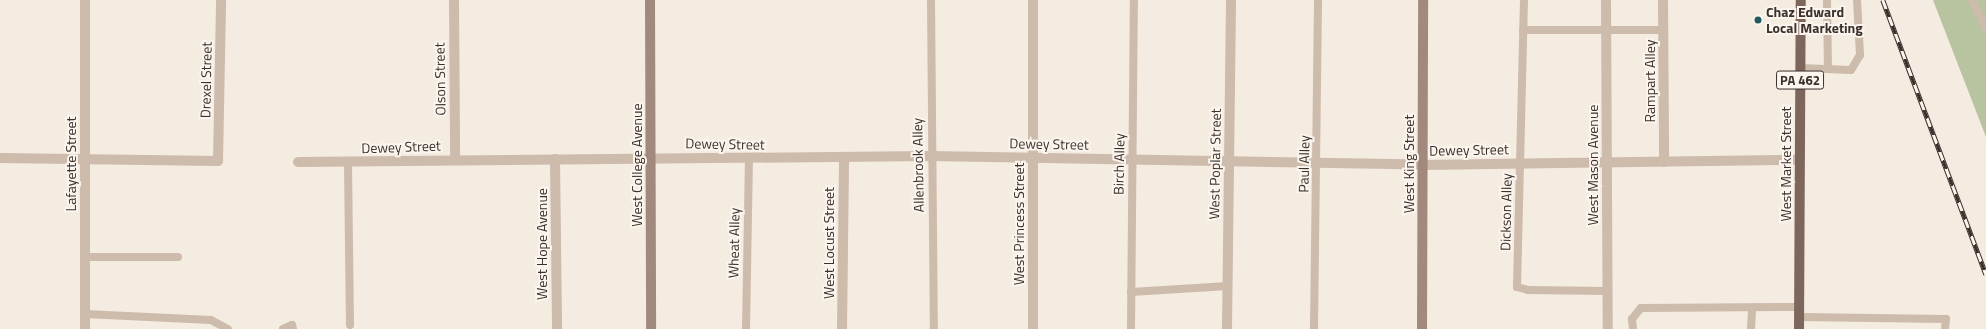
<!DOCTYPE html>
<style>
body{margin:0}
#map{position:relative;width:1986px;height:329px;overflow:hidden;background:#f4ebe1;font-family:"Titillium Web",sans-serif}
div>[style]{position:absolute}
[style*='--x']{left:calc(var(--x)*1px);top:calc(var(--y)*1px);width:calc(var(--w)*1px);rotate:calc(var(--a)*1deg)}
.green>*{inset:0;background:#b8c4a0}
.lane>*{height:8px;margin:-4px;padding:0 4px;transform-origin:4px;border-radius:4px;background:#cdbbac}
.street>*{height:10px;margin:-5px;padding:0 5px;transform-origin:5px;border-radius:5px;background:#cdbbac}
.secondary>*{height:10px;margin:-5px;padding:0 5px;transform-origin:5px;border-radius:5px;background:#a18a7d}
.primary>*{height:10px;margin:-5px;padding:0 5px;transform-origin:5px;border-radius:5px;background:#7d675c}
.rail>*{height:4.5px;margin-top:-2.25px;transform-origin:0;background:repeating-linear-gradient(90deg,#fbf5ee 0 9px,#3b302b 0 18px);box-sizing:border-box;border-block:1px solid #3b302b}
.dots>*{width:11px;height:11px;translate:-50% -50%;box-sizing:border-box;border:2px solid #fbf5ee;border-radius:50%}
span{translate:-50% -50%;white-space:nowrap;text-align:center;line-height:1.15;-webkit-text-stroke:4px #fbf5ee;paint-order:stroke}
.shield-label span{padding:1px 3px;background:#fbf5ee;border:1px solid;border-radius:3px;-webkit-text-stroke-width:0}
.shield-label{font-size:13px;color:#3b302b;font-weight:700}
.poi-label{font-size:14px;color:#3b302b;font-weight:700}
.left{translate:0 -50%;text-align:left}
.street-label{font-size:14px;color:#3b302b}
</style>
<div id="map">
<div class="green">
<i style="clip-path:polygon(1933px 0,1986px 0,1986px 137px)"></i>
</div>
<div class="lane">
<i style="--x:931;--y:0;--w:329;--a:89.5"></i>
<i style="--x:1524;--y:0;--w:287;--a:91.4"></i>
<i style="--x:1517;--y:287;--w:11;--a:15"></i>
<i style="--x:1528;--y:290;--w:79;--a:0.7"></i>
<i style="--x:1827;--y:0;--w:69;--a:89.2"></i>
<i style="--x:1972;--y:0;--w:32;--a:64"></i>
<i style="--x:1523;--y:30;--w:141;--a:0"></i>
<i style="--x:1800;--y:68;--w:51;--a:2.2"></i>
<i style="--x:1851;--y:70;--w:17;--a:-59"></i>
<i style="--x:1860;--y:55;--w:55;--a:-93.1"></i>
<i style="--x:348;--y:163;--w:162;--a:89.3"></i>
<i style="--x:85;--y:257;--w:93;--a:0"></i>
<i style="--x:1131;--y:292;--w:97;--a:-3.5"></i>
<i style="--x:85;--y:314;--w:126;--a:2.7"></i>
<i style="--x:211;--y:320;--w:19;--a:28"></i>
<i style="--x:1799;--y:317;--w:147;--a:0.8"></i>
<i style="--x:1946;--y:319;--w:10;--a:96"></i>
<i style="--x:283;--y:329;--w:10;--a:-24"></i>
<i style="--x:292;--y:325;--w:4;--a:76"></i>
<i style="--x:746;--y:329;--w:171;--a:-89"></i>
<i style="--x:1131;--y:329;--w:329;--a:-89.5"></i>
<i style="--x:1314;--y:329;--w:329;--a:-89.3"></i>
<i style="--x:1633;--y:329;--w:10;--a:-96"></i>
<i style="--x:1632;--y:319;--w:14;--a:-51"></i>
<i style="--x:1641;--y:308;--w:158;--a:-0.4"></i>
<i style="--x:1751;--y:329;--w:21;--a:-87"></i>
</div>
<div class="street">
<i style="--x:454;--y:0;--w:159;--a:89.6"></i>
<i style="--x:1033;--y:0;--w:329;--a:90"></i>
<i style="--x:1606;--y:0;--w:329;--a:89.7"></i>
<i style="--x:1663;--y:0;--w:162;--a:89.6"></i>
<i style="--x:0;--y:158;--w:218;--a:0.8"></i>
<i style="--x:218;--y:161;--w:161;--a:-88.9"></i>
<i style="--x:555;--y:159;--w:170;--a:89.3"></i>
<i style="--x:298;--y:162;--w:632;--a:-0.54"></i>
<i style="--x:930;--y:156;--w:493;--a:1"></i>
<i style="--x:1423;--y:165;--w:377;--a:-0.8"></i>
<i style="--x:85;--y:329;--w:329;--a:-90"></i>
<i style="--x:842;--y:329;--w:171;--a:-89.3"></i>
<i style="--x:1227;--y:329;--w:329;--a:-89.3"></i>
</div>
<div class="secondary">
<i style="--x:650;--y:0;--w:329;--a:89.8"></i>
<i style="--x:1422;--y:329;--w:329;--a:-89.8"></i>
</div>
<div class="primary">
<i style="--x:1799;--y:329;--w:329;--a:-89.7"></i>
</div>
<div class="rail">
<i style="--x:1883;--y:0;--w:293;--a:69.4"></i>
</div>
<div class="dots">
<i style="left:1758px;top:20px;background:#1f5a5e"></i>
</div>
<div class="shield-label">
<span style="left:1800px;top:80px">PA 462</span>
</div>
<div class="poi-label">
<span class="left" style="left:1766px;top:20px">Chaz Edward<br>Local Marketing</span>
</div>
<div class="street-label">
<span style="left:440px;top:79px;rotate:-91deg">Olson Street</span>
<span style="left:206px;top:80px;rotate:-89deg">Drexel Street</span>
<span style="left:1650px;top:81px;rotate:-90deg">Rampart Alley</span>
<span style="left:725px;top:144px;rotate:1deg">Dewey Street</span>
<span style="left:1049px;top:144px;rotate:1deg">Dewey Street</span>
<span style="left:401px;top:147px;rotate:-2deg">Dewey Street</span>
<span style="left:1469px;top:150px;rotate:-1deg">Dewey Street</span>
<span style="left:71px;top:164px;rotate:-90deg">Lafayette Street</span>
<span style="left:1119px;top:164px;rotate:-89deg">Birch Alley</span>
<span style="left:1215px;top:164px;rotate:-89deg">West Poplar Street</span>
<span style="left:1304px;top:164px;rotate:-89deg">Paul Alley</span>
<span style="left:1409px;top:164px;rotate:-90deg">West King Street</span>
<span style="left:1786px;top:164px;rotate:-90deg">West Market Street</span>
<span style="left:637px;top:165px;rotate:-90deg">West College Avenue</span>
<span style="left:918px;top:165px;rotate:-91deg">Allenbrook Alley</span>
<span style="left:1593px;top:165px;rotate:-90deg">West Mason Avenue</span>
<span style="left:1506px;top:212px;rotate:-89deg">Dickson Alley</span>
<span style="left:1019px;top:224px;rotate:-90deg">West Princess Street</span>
<span style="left:734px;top:243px;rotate:-89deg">Wheat Alley</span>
<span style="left:829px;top:243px;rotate:-90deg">West Locust Street</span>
<span style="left:542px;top:244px;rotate:-90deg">West Hope Avenue</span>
</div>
</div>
